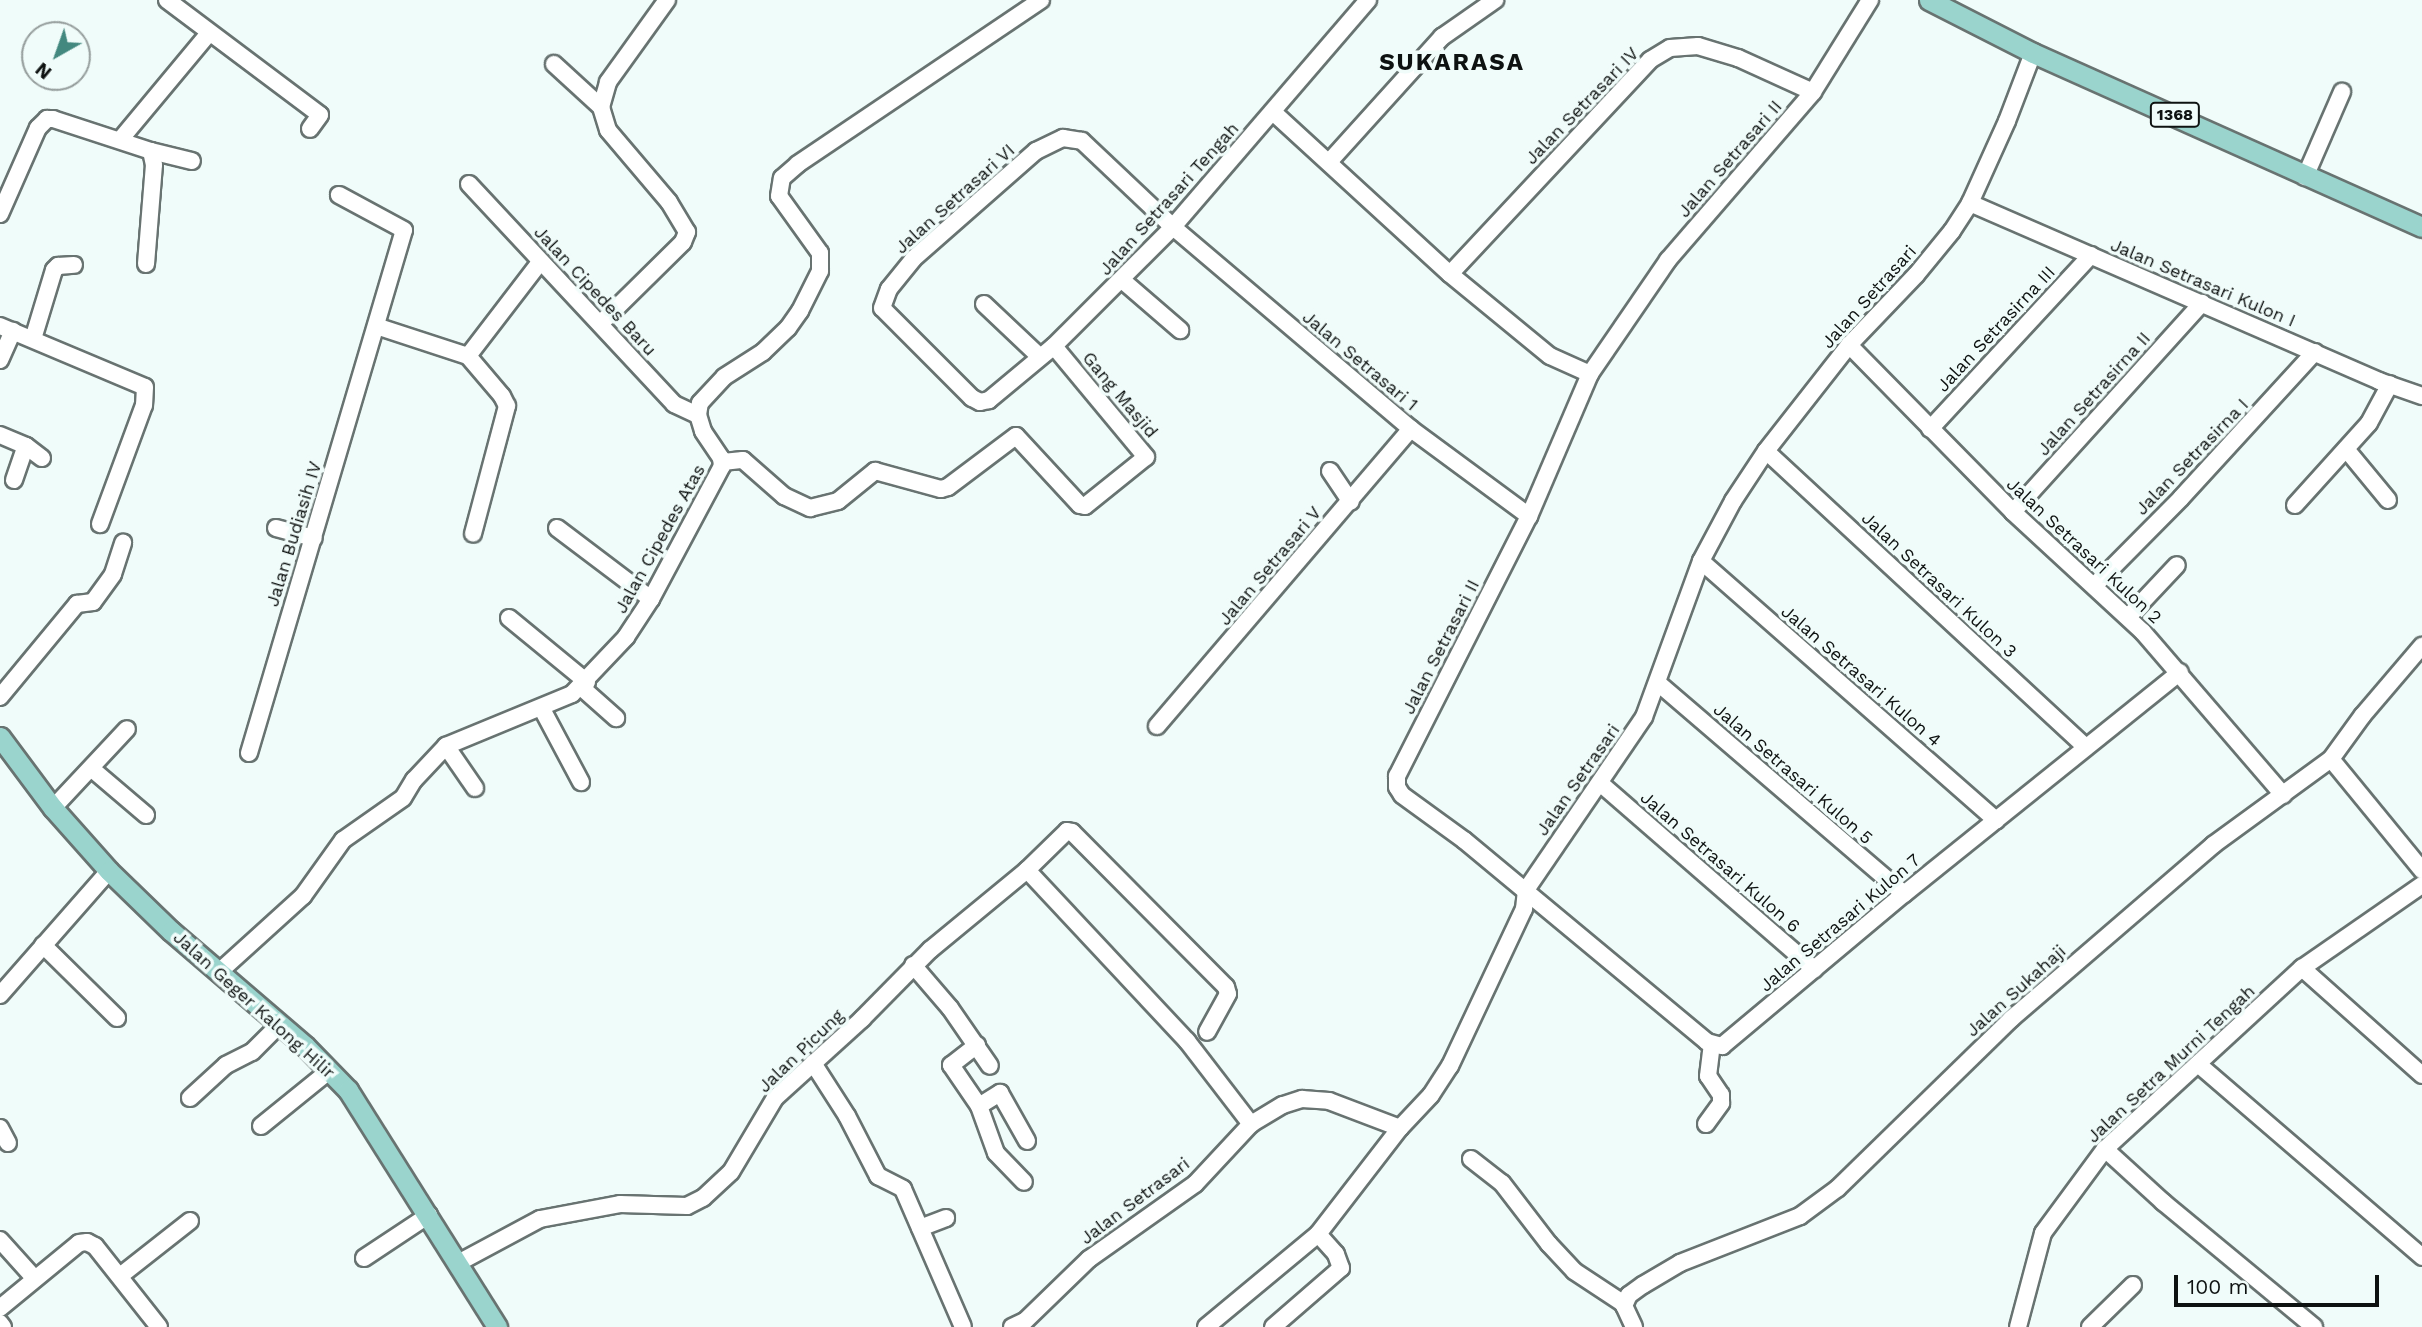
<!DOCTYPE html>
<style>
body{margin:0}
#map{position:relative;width:2422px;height:1327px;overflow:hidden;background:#f0fcfa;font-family:"Work Sans",sans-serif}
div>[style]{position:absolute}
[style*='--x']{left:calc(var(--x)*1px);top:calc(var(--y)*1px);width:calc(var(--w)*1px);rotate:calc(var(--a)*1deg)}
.roads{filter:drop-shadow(2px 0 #687371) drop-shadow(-2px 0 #687371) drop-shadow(0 2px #687371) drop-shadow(0 -2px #687371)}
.minor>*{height:16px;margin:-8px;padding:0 8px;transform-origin:8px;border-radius:8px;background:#fff}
.major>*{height:19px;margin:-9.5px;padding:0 9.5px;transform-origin:9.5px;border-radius:9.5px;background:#9ad4cd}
span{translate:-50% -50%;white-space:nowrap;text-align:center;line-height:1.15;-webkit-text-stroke:7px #f0fcfa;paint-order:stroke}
.shield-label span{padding:2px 5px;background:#f0fcfa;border:2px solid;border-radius:5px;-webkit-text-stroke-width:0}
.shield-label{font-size:16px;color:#0e1211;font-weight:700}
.street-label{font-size:18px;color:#0e1211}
.district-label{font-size:24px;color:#0e1211;font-weight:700;letter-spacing:2px}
.north{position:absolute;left:21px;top:21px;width:70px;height:70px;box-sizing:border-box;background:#f0fcfa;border:2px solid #969e9d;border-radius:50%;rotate:220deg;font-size:19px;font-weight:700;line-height:28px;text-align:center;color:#0e1211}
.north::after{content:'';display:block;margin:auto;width:24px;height:32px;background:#43887f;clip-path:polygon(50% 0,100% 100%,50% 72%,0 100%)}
.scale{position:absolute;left:2174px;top:1275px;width:205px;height:32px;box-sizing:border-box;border:4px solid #0e1211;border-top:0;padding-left:9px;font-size:21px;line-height:24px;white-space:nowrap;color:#0e1211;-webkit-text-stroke:5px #f0fcfa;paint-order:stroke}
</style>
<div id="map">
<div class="roads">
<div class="minor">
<i style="--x:167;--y:0;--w:191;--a:36.9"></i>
<i style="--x:320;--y:115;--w:17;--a:126"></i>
<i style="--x:1368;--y:0;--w:299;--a:130.7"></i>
<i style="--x:1173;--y:227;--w:168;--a:135"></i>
<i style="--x:1054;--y:346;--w:85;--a:140.3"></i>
<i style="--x:989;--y:400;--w:9;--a:167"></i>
<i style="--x:980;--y:402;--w:9;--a:-153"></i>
<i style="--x:972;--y:398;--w:127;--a:-135"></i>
<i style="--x:882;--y:308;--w:20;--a:-70"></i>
<i style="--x:889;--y:289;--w:38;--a:-51"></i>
<i style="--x:913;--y:259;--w:164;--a:-41.3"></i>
<i style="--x:1036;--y:151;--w:30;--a:-26"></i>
<i style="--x:1063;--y:138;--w:19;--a:9"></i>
<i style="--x:1082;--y:141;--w:125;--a:43.4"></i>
<i style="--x:1173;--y:227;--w:312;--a:40.3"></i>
<i style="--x:1411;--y:429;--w:147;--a:36.4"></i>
<i style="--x:1870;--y:0;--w:108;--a:121.8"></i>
<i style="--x:1813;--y:92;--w:222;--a:130.8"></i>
<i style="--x:1668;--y:260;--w:138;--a:124.4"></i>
<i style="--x:1590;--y:374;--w:155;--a:113.2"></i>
<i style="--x:1529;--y:516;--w:292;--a:116.9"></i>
<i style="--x:1397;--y:776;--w:11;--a:90"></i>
<i style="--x:1397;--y:787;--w:9;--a:58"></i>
<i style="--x:1402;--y:795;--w:77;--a:36"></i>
<i style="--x:1464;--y:840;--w:316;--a:39.7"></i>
<i style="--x:1707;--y:1042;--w:16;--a:15"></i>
<i style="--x:1722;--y:1046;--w:237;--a:-39.9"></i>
<i style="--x:1904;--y:894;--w:354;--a:-38.8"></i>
<i style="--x:554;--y:64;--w:64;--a:42.5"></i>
<i style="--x:1273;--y:112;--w:240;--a:42.5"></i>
<i style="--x:1450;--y:274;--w:129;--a:39.4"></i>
<i style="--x:1550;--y:356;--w:44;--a:24.2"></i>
<i style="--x:120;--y:140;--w:139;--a:-50.2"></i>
<i style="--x:1329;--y:162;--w:169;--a:-47.9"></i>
<i style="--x:1442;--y:37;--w:65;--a:-34.9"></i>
<i style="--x:2305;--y:177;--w:93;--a:-66.5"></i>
<i style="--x:469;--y:184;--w:301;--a:47"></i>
<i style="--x:674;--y:404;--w:26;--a:25"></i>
<i style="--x:1970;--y:203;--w:446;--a:23.5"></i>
<i style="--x:2379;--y:381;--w:46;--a:19.2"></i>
<i style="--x:0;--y:214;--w:94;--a:-66.2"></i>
<i style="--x:38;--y:128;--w:13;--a:-45"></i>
<i style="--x:47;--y:119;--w:6;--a:0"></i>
<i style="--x:53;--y:119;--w:103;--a:18.1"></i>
<i style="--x:151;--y:151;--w:42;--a:13.7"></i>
<i style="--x:146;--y:264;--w:99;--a:-85.4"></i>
<i style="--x:154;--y:165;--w:14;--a:-102"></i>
<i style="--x:1450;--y:274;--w:293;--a:-46.9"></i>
<i style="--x:1650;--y:60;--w:23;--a:-31"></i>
<i style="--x:1670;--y:48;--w:28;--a:-4"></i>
<i style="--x:1698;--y:46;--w:42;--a:16.7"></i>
<i style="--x:1738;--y:58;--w:82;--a:24.4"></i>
<i style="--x:1122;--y:280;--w:77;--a:40.8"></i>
<i style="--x:984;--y:304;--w:77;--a:43.4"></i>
<i style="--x:601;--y:323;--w:115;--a:-44.6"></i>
<i style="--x:683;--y:242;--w:11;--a:-68"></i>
<i style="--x:687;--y:232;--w:35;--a:-121"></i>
<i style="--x:669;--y:202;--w:94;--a:-130.3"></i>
<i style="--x:608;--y:130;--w:24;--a:-107"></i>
<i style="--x:601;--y:107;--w:26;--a:-74"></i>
<i style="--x:608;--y:82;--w:101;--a:-54.3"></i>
<i style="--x:0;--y:326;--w:157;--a:22.8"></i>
<i style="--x:145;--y:387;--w:18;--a:93"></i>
<i style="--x:144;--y:405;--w:127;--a:110.3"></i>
<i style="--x:376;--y:326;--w:97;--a:18.1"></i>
<i style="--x:468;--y:356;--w:118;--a:-52.5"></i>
<i style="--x:33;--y:339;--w:72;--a:-73.1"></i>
<i style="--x:54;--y:270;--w:6;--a:-45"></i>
<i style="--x:58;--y:266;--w:16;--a:-4"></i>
<i style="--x:1849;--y:345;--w:234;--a:45.5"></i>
<i style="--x:2013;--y:512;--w:177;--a:42.7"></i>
<i style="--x:2143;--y:632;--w:215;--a:49.3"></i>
<i style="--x:468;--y:356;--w:52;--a:49.6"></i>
<i style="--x:502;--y:396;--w:11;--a:63"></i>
<i style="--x:507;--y:406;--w:132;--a:104.9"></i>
<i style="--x:0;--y:360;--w:32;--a:-66"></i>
<i style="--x:1930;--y:429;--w:237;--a:-47.2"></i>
<i style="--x:0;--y:435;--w:28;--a:23"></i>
<i style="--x:26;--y:446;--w:20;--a:37"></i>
<i style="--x:2346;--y:449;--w:66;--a:50.5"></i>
<i style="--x:1766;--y:451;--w:434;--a:42.8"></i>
<i style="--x:723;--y:462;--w:20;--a:-6"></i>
<i style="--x:743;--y:460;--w:55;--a:41.3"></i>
<i style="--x:784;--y:496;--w:29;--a:25"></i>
<i style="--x:810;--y:508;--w:29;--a:-14"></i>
<i style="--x:838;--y:501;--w:48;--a:-39"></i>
<i style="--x:875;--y:471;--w:68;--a:15.3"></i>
<i style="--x:941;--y:489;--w:7;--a:-16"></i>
<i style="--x:948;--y:487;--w:85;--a:-36.9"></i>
<i style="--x:1016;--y:436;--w:94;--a:47.2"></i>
<i style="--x:1080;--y:505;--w:5;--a:11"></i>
<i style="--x:1085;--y:506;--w:78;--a:-38.8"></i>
<i style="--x:1146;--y:457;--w:144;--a:-129.7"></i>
<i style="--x:1330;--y:471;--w:37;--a:56"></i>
<i style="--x:14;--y:480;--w:36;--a:-71"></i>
<i style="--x:2295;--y:505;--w:110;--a:-47.9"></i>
<i style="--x:2369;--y:423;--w:44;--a:-61.7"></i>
<i style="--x:2013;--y:512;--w:282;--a:-47.9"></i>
<i style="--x:276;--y:528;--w:39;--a:15"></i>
<i style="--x:557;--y:528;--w:118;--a:37.1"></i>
<i style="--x:1701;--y:561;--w:393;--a:41.3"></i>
<i style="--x:2095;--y:585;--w:122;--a:-45.3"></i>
<i style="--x:2181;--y:498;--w:198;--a:-47.5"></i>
<i style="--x:2128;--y:617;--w:71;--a:-46.7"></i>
<i style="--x:509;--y:618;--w:101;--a:39.4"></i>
<i style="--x:1658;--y:683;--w:324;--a:40.6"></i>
<i style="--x:581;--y:687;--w:47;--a:41.5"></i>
<i style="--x:0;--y:697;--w:121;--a:-50.4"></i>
<i style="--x:77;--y:604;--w:16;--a:-7"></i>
<i style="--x:93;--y:602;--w:34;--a:-54"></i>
<i style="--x:113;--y:574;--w:33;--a:-72"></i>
<i style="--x:542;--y:709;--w:83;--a:61.9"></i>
<i style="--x:1157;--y:726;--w:391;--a:-49.5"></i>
<i style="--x:446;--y:746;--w:51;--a:55.4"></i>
<i style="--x:249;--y:753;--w:545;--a:-73.49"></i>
<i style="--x:404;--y:230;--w:74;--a:-151.7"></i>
<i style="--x:2331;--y:759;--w:144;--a:50.7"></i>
<i style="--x:92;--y:769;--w:71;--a:40.4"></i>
<i style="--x:1600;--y:783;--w:284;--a:41"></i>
<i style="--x:53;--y:808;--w:108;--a:-46.9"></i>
<i style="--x:1027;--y:870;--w:234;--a:46.9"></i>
<i style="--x:1187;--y:1041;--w:105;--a:52.4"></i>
<i style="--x:43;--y:945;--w:104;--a:44.6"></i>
<i style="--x:913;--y:965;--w:57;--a:49.3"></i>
<i style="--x:950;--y:1008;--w:70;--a:55.4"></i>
<i style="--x:2302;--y:968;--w:161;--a:41.7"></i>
<i style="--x:218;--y:973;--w:115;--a:-42.2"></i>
<i style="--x:303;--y:896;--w:69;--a:-54.5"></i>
<i style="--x:343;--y:840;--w:73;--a:-35"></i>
<i style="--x:403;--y:798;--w:21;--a:-59"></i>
<i style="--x:414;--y:780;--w:47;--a:-46.7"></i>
<i style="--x:446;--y:746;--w:136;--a:-22.4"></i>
<i style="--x:572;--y:694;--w:79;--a:-46.5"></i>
<i style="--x:626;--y:637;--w:45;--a:-56.7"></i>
<i style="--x:651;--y:599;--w:151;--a:-61.9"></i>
<i style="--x:722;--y:466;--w:8;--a:-97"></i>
<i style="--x:721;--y:458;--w:32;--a:-124"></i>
<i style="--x:703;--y:431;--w:17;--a:-107"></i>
<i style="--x:698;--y:415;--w:12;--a:-81"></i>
<i style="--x:700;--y:403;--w:35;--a:-47"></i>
<i style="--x:724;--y:377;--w:46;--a:-32.7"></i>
<i style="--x:763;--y:352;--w:35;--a:-44"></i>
<i style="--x:788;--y:328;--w:21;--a:-55"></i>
<i style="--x:800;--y:311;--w:45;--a:-63.4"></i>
<i style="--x:820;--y:271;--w:18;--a:-90"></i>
<i style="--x:820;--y:253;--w:70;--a:-125.7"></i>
<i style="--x:779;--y:196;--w:18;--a:-81"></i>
<i style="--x:782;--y:178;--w:21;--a:-41"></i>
<i style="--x:798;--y:164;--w:293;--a:-34"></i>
<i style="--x:0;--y:995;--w:165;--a:-48.7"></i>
<i style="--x:977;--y:1045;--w:33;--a:142"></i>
<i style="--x:951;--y:1065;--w:50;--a:55.7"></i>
<i style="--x:979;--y:1106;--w:50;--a:70.1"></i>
<i style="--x:996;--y:1153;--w:40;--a:46"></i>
<i style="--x:813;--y:1063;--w:63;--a:57.3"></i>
<i style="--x:847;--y:1116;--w:68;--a:62.7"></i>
<i style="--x:878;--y:1176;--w:28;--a:27"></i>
<i style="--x:903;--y:1189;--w:150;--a:66.5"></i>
<i style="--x:2198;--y:1064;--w:296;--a:40.7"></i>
<i style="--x:190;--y:1098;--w:49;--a:-42.5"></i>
<i style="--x:226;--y:1065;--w:29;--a:-27"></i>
<i style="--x:252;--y:1052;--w:38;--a:-45"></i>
<i style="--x:979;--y:1106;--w:25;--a:-32"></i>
<i style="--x:1000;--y:1093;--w:55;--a:60.6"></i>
<i style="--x:1706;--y:1124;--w:26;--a:-54"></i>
<i style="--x:1721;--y:1103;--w:8;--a:-90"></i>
<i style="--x:1721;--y:1095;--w:23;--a:-124"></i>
<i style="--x:1708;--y:1076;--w:31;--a:-83"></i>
<i style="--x:261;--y:1126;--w:87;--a:-39"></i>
<i style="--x:0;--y:1128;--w:17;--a:62"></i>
<i style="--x:2105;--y:1149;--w:79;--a:42.4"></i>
<i style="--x:2163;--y:1202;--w:196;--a:39.6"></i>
<i style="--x:1471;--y:1159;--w:39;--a:38"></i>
<i style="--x:1502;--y:1183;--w:77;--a:52.4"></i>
<i style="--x:1549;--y:1244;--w:37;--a:47"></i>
<i style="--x:1574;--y:1271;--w:60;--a:33.4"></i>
<i style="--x:920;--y:1228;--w:28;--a:-21"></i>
<i style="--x:0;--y:1240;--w:52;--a:48.1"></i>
<i style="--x:364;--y:1258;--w:78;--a:-33.5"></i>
<i style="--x:458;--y:1263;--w:93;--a:-28.2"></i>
<i style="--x:540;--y:1219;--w:81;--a:-10.6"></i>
<i style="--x:620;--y:1204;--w:67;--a:1.7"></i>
<i style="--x:687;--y:1206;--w:18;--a:-27"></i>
<i style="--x:703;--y:1198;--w:38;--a:-43"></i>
<i style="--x:731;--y:1172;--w:86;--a:-59.3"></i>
<i style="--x:775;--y:1098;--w:118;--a:-42.2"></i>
<i style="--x:862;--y:1019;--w:97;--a:-45.4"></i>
<i style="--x:930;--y:950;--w:126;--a:-39.5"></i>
<i style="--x:1027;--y:870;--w:56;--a:-44.3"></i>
<i style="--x:1067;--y:831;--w:5;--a:11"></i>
<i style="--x:1072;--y:832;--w:218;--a:45.2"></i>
<i style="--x:1226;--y:987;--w:7;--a:74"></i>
<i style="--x:1228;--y:994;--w:43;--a:118.9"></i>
<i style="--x:120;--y:1276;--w:89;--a:-38.2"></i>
<i style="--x:0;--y:1308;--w:102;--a:-39.4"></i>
<i style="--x:79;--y:1243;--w:8;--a:-7"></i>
<i style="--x:87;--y:1242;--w:9;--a:27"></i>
<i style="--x:95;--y:1246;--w:103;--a:51.7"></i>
<i style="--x:0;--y:1323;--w:5;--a:53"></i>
<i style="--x:1012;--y:1327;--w:14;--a:-25"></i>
<i style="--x:1025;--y:1321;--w:89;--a:-44.1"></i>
<i style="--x:1089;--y:1259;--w:130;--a:-35.3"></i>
<i style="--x:1195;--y:1184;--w:82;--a:-47"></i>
<i style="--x:1251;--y:1124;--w:37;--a:-31"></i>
<i style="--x:1283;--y:1105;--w:20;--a:-18"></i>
<i style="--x:1302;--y:1099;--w:27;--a:4"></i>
<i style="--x:1329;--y:1101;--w:76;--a:20.8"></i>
<i style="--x:1206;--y:1327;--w:146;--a:-39.7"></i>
<i style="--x:1318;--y:1234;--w:134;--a:-52.3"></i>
<i style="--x:1400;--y:1128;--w:45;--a:-46.8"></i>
<i style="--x:1431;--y:1095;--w:35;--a:-57"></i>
<i style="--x:1450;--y:1066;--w:174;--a:-64.8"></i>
<i style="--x:1524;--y:909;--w:19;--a:-84"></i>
<i style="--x:1526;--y:890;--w:209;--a:-55.7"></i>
<i style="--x:1644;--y:717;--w:166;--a:-69.9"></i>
<i style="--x:1701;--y:561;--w:68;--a:-61.9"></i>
<i style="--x:1733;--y:501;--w:60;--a:-56.6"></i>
<i style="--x:1766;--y:451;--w:135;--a:-51.9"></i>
<i style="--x:1849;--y:345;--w:97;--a:-46.3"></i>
<i style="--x:1916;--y:275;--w:57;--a:-50.7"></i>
<i style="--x:1952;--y:231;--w:33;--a:-57"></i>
<i style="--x:1970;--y:203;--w:90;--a:-65.7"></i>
<i style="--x:2007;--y:121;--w:73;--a:-69.1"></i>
<i style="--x:1273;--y:1327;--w:90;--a:-40.9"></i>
<i style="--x:1341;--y:1268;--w:15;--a:-110"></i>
<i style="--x:1336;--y:1254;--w:27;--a:-132"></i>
<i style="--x:1634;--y:1327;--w:23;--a:-115"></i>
<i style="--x:1624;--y:1306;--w:12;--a:-66"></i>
<i style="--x:1629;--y:1295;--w:17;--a:-36"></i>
<i style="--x:1643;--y:1285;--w:43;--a:-30.7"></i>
<i style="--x:1680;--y:1263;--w:129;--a:-21.4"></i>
<i style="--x:1800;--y:1216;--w:47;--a:-36.4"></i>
<i style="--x:1838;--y:1188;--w:242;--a:-44.3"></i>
<i style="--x:2011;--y:1019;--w:267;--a:-40.7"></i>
<i style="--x:2213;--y:845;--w:146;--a:-36.1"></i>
<i style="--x:2331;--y:759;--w:54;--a:-54"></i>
<i style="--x:2363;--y:715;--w:91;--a:-49.5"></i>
<i style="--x:2018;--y:1327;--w:97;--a:-75.1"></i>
<i style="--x:2043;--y:1233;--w:104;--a:-53.6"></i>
<i style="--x:2105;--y:1149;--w:268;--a:-42.6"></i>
<i style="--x:2302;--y:968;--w:146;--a:-34.7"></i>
<i style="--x:2090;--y:1327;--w:60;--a:-44.3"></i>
</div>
<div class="major">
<i style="--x:1929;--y:0;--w:117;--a:27"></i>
<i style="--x:2033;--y:53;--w:426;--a:24.1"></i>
<i style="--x:0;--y:737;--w:89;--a:53.3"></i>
<i style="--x:53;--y:808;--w:84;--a:48.4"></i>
<i style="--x:109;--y:871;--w:86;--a:44.1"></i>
<i style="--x:171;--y:931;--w:177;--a:40.6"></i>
<i style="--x:305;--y:1046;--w:62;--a:45.7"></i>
<i style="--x:348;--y:1090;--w:280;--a:57.8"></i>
</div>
</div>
<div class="shield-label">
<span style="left:2175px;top:115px">1368</span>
</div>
<div class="street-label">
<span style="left:1582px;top:106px;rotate:-46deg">Jalan Setrasari IV</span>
<span style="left:1730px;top:159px;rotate:-49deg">Jalan Setrasari II</span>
<span style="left:955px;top:199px;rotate:-42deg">Jalan Setrasari VI</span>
<span style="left:1169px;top:199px;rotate:-48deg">Jalan Setrasari Tengah</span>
<span style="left:2203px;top:283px;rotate:23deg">Jalan Setrasari Kulon I</span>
<span style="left:595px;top:291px;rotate:47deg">Jalan Cipedes Baru</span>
<span style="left:1869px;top:297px;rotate:-48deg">Jalan Setrasari</span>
<span style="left:1996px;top:329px;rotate:-47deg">Jalan Setrasirna III</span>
<span style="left:1360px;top:361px;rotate:40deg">Jalan Setrasari 1</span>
<span style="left:2094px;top:394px;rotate:-48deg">Jalan Setrasirna II</span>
<span style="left:1120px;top:395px;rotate:50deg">Gang Masjid</span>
<span style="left:2192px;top:457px;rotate:-46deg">Jalan Setrasirna I</span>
<span style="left:294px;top:534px;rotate:-73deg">Jalan Budiasih IV</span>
<span style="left:660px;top:539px;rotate:-61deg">Jalan Cipedes Atas</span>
<span style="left:2084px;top:551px;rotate:43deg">Jalan Setrasari Kulon 2</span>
<span style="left:1270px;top:566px;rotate:-50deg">Jalan Setrasari V</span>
<span style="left:1939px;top:585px;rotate:43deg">Jalan Setrasari Kulon 3</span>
<span style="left:1441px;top:647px;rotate:-63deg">Jalan Setrasari II</span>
<span style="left:1861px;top:676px;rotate:41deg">Jalan Setrasari Kulon 4</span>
<span style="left:1793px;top:774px;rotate:41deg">Jalan Setrasari Kulon 5</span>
<span style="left:1578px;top:780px;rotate:-55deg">Jalan Setrasari</span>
<span style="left:1720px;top:862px;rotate:41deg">Jalan Setrasari Kulon 6</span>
<span style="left:1840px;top:923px;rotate:-40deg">Jalan Setrasari Kulon 7</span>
<span style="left:2016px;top:991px;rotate:-42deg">Jalan Sukahaji</span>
<span style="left:254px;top:1005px;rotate:42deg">Jalan Geger Kalong Hilir</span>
<span style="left:801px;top:1051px;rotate:-44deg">Jalan Picung</span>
<span style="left:2171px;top:1064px;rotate:-43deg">Jalan Setra Murni Tengah</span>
<span style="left:1135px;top:1201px;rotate:-37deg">Jalan Setrasari</span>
</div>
<div class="district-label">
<span style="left:1452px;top:63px">SUKARASA</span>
</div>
<div class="north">N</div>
<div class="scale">100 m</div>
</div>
